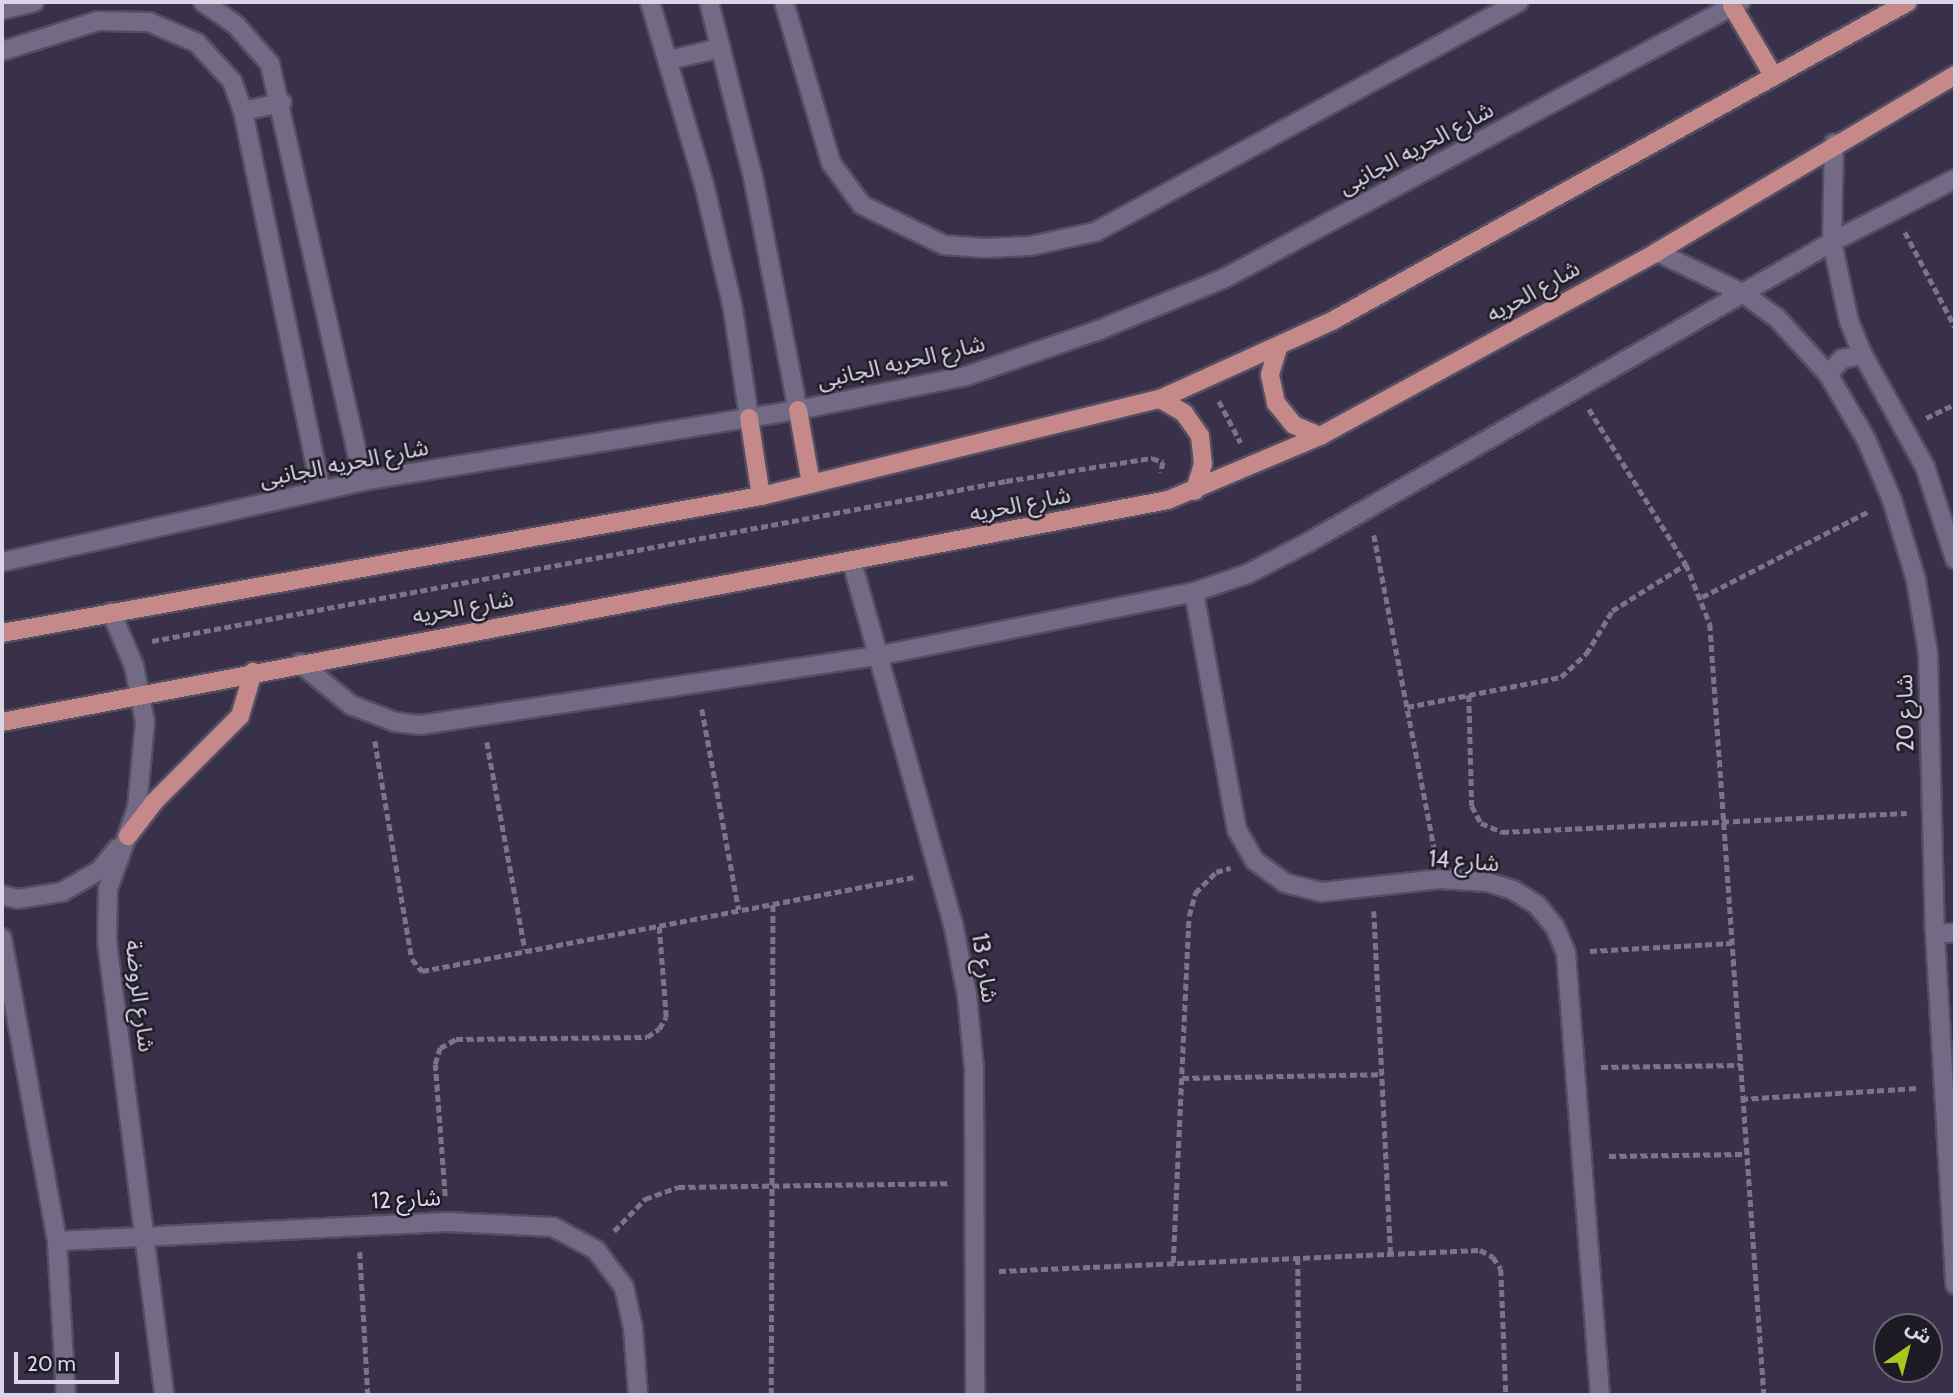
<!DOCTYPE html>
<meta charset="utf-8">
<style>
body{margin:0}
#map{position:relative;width:1957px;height:1397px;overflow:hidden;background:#393149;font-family:Cabin,"Noto Sans Arabic",sans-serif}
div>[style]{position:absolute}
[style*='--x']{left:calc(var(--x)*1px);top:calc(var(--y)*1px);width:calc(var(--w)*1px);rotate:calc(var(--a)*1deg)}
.path>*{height:4.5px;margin-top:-2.25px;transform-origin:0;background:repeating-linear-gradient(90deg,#7b7589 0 7px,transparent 0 10.5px)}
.roads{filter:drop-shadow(2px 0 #544e62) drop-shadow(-2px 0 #544e62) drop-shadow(0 2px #544e62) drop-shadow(0 -2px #544e62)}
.minor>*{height:18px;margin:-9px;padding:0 9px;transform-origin:9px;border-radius:9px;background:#736b86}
.major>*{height:18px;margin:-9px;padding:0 9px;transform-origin:9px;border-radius:9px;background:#c48988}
span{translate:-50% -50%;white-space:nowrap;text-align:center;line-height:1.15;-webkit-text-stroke:5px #1f1b26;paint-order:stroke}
.street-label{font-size:23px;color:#dad6e5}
.frame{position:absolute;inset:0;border:4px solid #dad6e5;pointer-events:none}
.north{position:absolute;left:1873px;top:1313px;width:70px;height:70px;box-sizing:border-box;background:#1f1b26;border:2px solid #6a6672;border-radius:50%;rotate:35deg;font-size:19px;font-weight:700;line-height:28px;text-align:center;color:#dad6e5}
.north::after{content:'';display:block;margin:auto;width:24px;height:32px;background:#a5c822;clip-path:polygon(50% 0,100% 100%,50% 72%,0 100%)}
.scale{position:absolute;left:14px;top:1352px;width:105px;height:32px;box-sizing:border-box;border:4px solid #dad6e5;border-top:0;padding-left:9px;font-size:21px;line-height:24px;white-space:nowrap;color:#dad6e5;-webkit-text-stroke:5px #1f1b26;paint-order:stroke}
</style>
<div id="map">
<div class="path">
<i style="--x:1050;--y:2;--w:9;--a:0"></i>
<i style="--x:1905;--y:232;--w:107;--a:62.2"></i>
<i style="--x:1219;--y:401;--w:47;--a:62.4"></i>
<i style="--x:1589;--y:409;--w:183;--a:58"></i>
<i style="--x:1686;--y:564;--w:65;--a:68.2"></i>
<i style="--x:1710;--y:624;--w:773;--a:85.99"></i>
<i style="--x:1926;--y:418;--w:32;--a:-26"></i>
<i style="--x:1374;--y:535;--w:324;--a:79.1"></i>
<i style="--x:1702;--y:597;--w:188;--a:-27.2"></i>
<i style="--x:152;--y:641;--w:869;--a:-10.61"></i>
<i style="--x:1006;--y:481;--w:148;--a:-9"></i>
<i style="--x:1152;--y:458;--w:12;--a:20"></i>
<i style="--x:1163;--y:462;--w:11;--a:100"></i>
<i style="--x:1469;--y:695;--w:111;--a:88.5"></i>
<i style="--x:1472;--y:806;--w:19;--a:62"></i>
<i style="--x:1481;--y:823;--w:23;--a:23"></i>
<i style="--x:1502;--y:832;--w:405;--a:-2.7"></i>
<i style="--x:1407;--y:707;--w:157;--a:-11"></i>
<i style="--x:1561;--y:677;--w:34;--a:-43"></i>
<i style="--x:1586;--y:654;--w:50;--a:-58.8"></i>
<i style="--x:1612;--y:611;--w:88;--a:-32.4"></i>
<i style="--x:702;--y:709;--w:204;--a:79.6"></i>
<i style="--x:375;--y:741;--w:221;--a:80.4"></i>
<i style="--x:412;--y:959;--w:16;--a:50"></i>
<i style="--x:422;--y:971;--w:500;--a:-10.8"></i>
<i style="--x:487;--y:742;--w:211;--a:79.6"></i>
<i style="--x:1374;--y:911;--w:342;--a:87.2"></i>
<i style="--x:1590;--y:951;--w:142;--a:-3.2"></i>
<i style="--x:1601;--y:1067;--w:139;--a:-0.8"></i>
<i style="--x:1182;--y:1078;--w:200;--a:-1.1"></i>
<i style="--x:1741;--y:1099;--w:177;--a:-3.6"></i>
<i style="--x:1609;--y:1156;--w:135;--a:-0.8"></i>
<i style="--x:445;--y:1196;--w:132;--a:-94.3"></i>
<i style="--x:435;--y:1064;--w:17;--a:-73"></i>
<i style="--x:440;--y:1048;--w:18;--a:-29"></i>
<i style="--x:456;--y:1039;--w:191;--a:-0.6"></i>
<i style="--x:647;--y:1037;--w:14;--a:-34"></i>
<i style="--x:659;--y:1029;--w:14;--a:-60"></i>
<i style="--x:666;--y:1017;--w:91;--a:-94.4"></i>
<i style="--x:614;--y:1231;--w:45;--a:-45.9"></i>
<i style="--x:645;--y:1199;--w:35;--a:-20"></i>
<i style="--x:678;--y:1187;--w:271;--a:-0.8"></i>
<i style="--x:360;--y:1252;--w:143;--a:86.8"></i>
<i style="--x:1298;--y:1258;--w:137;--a:89.6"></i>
<i style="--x:1173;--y:1263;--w:347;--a:-87.4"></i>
<i style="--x:1189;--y:916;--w:24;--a:-75"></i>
<i style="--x:1195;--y:893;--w:30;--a:-45"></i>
<i style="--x:1216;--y:872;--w:15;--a:-16"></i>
<i style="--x:999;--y:1271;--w:481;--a:-2.5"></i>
<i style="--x:1480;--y:1250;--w:15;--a:28"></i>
<i style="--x:1493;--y:1257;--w:14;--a:56"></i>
<i style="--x:1501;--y:1269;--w:126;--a:87.7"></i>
<i style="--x:771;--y:1395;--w:491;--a:-89.8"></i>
</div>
<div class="roads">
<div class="minor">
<i style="--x:203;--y:2;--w:40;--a:34.9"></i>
<i style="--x:236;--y:25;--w:52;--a:48.9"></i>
<i style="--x:270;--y:64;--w:427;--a:77.4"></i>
<i style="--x:650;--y:2;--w:190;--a:73.5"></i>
<i style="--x:704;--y:184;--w:128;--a:76.9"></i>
<i style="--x:733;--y:309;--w:110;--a:81.6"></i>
<i style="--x:709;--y:2;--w:180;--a:75.9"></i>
<i style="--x:753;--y:177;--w:237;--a:79.1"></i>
<i style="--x:784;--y:2;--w:168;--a:73.7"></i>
<i style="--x:831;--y:163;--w:52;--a:53.6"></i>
<i style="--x:862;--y:205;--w:91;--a:26"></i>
<i style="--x:944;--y:245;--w:41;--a:4.2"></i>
<i style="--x:985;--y:248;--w:45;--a:-2.5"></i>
<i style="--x:1030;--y:246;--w:66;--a:-12.2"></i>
<i style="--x:1095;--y:232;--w:482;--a:-28.5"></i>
<i style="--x:2;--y:10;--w:33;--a:-14"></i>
<i style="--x:2;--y:51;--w:101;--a:-17.4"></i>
<i style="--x:98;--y:21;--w:51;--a:1.1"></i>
<i style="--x:149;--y:22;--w:52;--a:23.6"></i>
<i style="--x:197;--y:43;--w:52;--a:47.4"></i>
<i style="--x:232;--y:81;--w:32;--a:70"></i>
<i style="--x:243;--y:111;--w:387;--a:78.4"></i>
<i style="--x:669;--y:60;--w:53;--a:-13"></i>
<i style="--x:243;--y:111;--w:40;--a:-12"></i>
<i style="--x:1834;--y:143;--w:99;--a:91.2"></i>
<i style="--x:1832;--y:242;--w:81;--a:77.9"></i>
<i style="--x:1849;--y:321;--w:37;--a:68"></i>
<i style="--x:1863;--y:355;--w:128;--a:61"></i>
<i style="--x:1925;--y:467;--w:97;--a:71.9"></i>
<i style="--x:1657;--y:252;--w:97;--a:25.8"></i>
<i style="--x:1744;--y:294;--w:41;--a:36"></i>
<i style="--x:1777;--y:318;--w:76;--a:47.7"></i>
<i style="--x:1828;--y:374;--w:75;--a:59.7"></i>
<i style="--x:1866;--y:439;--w:66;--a:66.9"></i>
<i style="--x:1892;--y:500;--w:84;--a:73.3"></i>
<i style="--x:1916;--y:580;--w:74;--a:80.7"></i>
<i style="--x:1928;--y:653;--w:280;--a:88.6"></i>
<i style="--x:1935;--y:933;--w:352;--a:86.7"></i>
<i style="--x:1828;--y:374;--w:21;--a:-47"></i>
<i style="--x:1842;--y:359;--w:21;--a:-11"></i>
<i style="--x:2;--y:562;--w:370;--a:-12.6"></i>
<i style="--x:363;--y:481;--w:441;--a:-9.3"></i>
<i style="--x:798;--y:410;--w:171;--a:-11.4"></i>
<i style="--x:966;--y:376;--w:141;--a:-19.1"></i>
<i style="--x:1099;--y:330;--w:134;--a:-22.4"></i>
<i style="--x:1223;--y:279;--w:587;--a:-28.18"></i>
<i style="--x:852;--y:562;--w:375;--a:74.4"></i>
<i style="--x:953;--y:923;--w:73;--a:79"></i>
<i style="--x:967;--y:995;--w:73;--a:84.5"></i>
<i style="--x:974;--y:1068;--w:327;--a:89.8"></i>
<i style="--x:1194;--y:592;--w:242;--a:79.8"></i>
<i style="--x:1237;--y:830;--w:36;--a:60"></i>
<i style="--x:1255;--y:861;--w:37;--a:36"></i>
<i style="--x:1285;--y:883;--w:38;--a:14"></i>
<i style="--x:1322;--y:892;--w:119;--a:-6.3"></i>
<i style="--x:1440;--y:879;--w:47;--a:3.7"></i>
<i style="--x:1487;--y:882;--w:27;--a:17"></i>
<i style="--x:1513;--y:890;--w:28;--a:32"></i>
<i style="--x:1537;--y:905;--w:28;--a:51"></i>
<i style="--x:1555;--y:927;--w:28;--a:67"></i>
<i style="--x:1566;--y:953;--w:443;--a:85.6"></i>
<i style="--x:111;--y:612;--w:59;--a:66.9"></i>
<i style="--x:134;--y:666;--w:57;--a:78.9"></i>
<i style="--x:145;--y:722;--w:86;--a:95.3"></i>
<i style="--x:137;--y:808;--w:86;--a:109.7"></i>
<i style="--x:108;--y:889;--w:52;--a:91.1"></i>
<i style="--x:107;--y:941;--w:458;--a:82.8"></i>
<i style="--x:300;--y:663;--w:66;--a:39.5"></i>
<i style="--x:351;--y:705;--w:47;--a:21.1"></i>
<i style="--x:395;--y:722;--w:25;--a:7"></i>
<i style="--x:420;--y:725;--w:462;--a:-8.6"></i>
<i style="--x:877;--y:656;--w:323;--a:-11.4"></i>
<i style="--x:1194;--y:592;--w:56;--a:-18.8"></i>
<i style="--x:1247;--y:574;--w:70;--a:-27.3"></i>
<i style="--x:1309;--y:542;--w:603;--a:-29.84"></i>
<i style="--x:1832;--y:242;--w:138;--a:-27.1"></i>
<i style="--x:2;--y:895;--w:16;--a:14"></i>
<i style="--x:18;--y:899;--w:45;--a:-9"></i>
<i style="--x:62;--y:892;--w:44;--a:-30.1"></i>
<i style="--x:100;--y:870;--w:28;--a:-51"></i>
<i style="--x:1935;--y:933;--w:20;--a:0"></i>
<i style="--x:2;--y:938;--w:308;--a:79.7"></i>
<i style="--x:57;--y:1241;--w:154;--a:86.7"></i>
<i style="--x:57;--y:1241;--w:390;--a:-2.8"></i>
<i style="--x:447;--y:1222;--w:106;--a:2.7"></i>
<i style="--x:553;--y:1227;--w:49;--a:28.1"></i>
<i style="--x:596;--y:1250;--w:46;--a:52.9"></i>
<i style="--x:624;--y:1287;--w:42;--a:77.6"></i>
<i style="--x:633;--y:1328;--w:67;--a:85.7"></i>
</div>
<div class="major">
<i style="--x:1732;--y:6;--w:80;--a:59.3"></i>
<i style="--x:1278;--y:348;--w:28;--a:107"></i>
<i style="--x:1270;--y:375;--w:29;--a:78"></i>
<i style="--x:1276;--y:403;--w:28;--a:51"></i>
<i style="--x:1294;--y:425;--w:28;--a:23"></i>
<i style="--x:1160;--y:399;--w:28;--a:30"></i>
<i style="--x:1184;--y:413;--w:28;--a:55"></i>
<i style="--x:1200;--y:436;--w:28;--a:84"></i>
<i style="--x:1203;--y:464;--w:28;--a:107"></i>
<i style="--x:798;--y:410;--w:75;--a:80"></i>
<i style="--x:749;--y:418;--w:79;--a:81.3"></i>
<i style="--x:2;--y:633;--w:771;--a:-10.23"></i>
<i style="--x:761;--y:496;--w:411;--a:-13.7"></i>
<i style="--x:1160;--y:399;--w:189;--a:-24.4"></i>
<i style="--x:1332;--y:321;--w:658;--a:-28.98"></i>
<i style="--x:2;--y:722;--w:1187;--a:-10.78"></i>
<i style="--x:1168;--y:500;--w:165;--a:-22.8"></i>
<i style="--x:1320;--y:436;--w:384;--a:-28.6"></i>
<i style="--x:1657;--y:252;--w:347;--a:-30.7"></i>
<i style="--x:128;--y:836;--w:44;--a:-52.4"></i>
<i style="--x:155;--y:801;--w:120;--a:-45"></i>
<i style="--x:240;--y:716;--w:46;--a:-73.5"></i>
</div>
</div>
<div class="street-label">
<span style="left:1416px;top:148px;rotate:-28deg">شارع الحريه الجانبى</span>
<span style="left:1533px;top:291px;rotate:-29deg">شارع الحريه</span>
<span style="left:901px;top:362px;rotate:-13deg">شارع الحريه الجانبى</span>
<span style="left:344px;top:463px;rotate:-11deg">شارع الحريه الجانبى</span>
<span style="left:1020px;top:504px;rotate:-11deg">شارع الحريه</span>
<span style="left:463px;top:607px;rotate:-10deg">شارع الحريه</span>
<span style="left:1905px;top:713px;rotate:-91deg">شارع 20</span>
<span style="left:1464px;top:861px;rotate:4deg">شارع 14</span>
<span style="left:985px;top:968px;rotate:81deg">شارع 13</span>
<span style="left:140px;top:996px;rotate:83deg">شارع الروضة</span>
<span style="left:406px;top:1199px;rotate:-3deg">شارع 12</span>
</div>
<div class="frame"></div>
<div class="north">ش</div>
<div class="scale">20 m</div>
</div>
